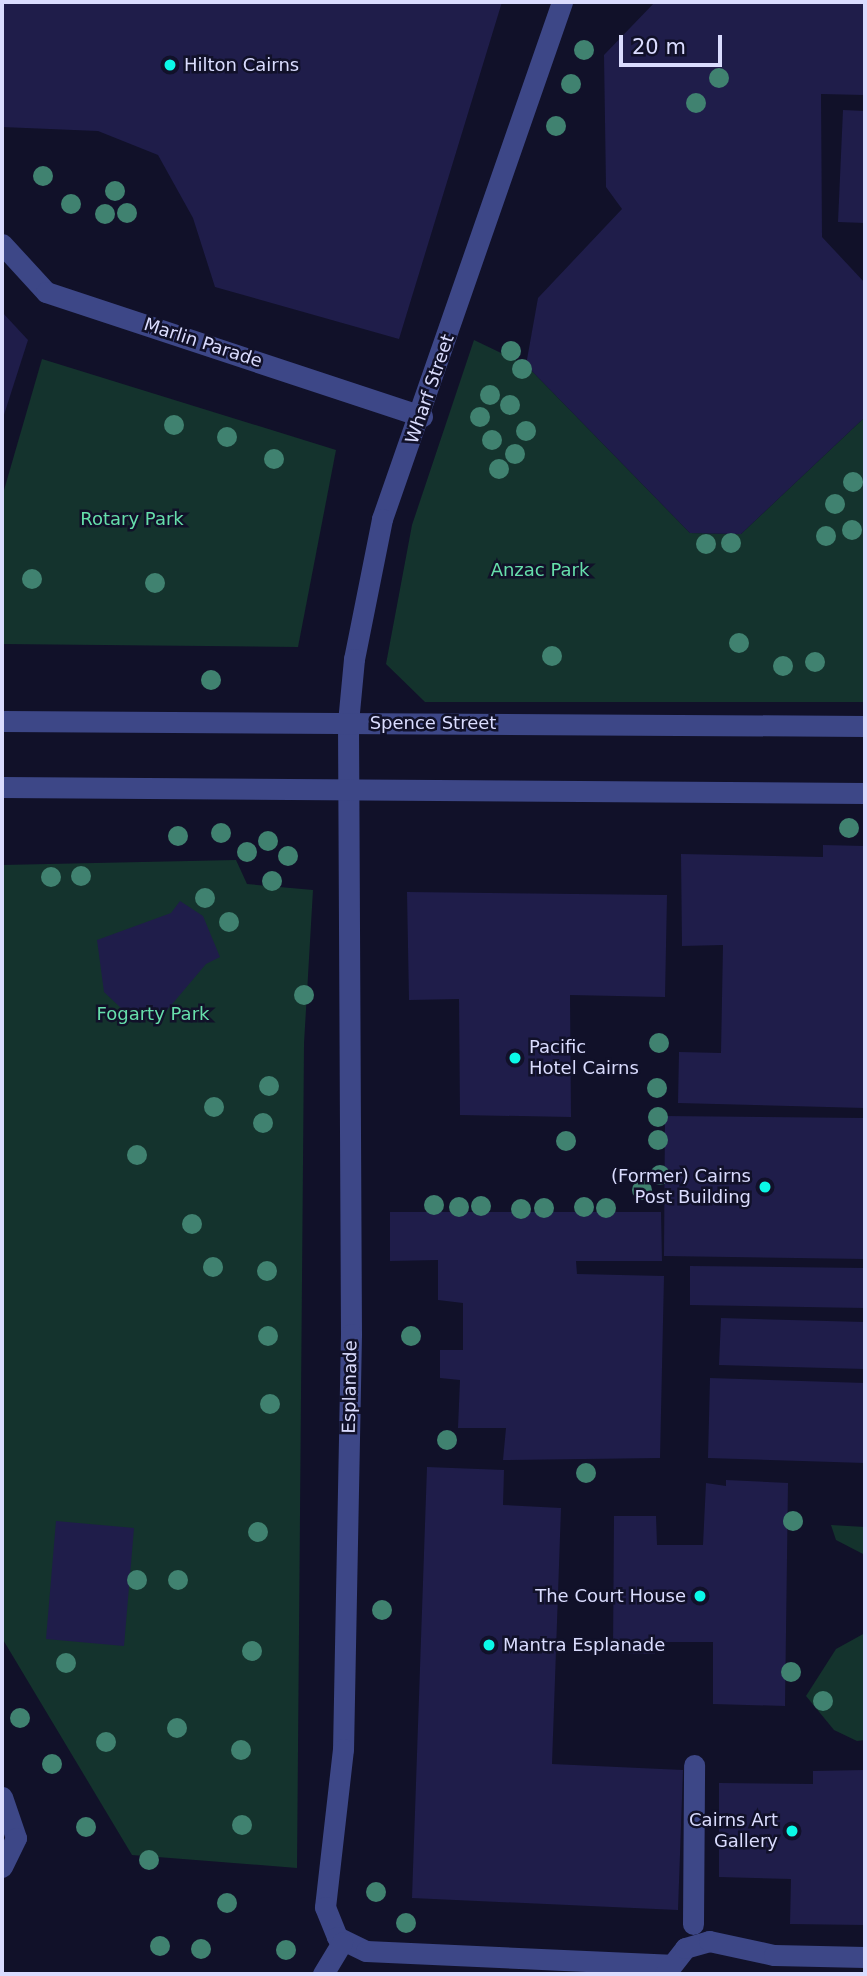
<!DOCTYPE html>
<style>
body{margin:0}
#map{position:relative;width:867px;height:1976px;overflow:hidden;background:#111129;font-family:"DejaVu Sans",sans-serif}
div>[style]{position:absolute}
[style*='--x']{left:calc(var(--x)*1px);top:calc(var(--y)*1px);width:calc(var(--w)*1px);rotate:calc(var(--a)*1deg)}
.green>*{inset:0;background:#14332d}
.building>*{inset:0;background:#1f1d4a}
.minor>*{height:21px;margin:-10.5px;padding:0 10.5px;transform-origin:10.5px;border-radius:10.5px;background:#3d4787}
.trees>*{width:20px;height:20px;margin:-10px;border-radius:50%;background:#408270}
.dots>*{width:19px;height:19px;translate:-50% -50%;box-sizing:border-box;border:4px solid #111129;border-radius:50%}
span{translate:-50% -50%;white-space:nowrap;text-align:center;line-height:1.15;-webkit-text-stroke:5px #111129;paint-order:stroke}
.poi-label{font-size:18px;color:#dadcfe}
.left{translate:0 -50%;text-align:left}
.right{translate:-100% -50%;text-align:right}
.street-label{font-size:18px;color:#dadcfe}
.park-label{font-size:18px;color:#66deab}
.frame{position:absolute;inset:0;border:4px solid #dadcfe;pointer-events:none}
.scale{position:absolute;left:619px;top:35px;width:103px;height:32px;box-sizing:border-box;border:4px solid #dadcfe;border-top:0;padding-left:9px;font-size:21px;line-height:24px;white-space:nowrap;color:#dadcfe;-webkit-text-stroke:5px #111129;paint-order:stroke}
</style>
<div id="map">
<div class="green">
<i style="clip-path:polygon(474px 340px,526px 365px,690px 533px,741px 534px,865px 417px,865px 702px,425px 702px,386px 664px,412px 525px)"></i>
<i style="clip-path:polygon(42px 359px,336px 450px,298px 647px,2px 644px,2px 497px)"></i>
<i style="clip-path:polygon(236px 860px,247px 884px,313px 890px,304px 1044px,297px 1868px,132px 1855px,2px 1638px,2px 865px)"></i>
<i style="clip-path:polygon(831px 1525px,865px 1527px,865px 1555px,836px 1540px)"></i>
<i style="clip-path:polygon(865px 1633px,865px 1740px,857px 1741px,834px 1730px,806px 1696px,836px 1649px)"></i>
</div>
<div class="building">
<i style="clip-path:polygon(2px 2px,502px 2px,399px 339px,215px 287px,193px 218px,158px 155px,98px 131px,2px 127px)"></i>
<i style="clip-path:polygon(655px 2px,865px 2px,865px 95px,821px 94px,822px 237px,865px 283px,865px 417px,741px 534px,690px 533px,526px 365px,538px 298px,622px 209px,606px 187px,604px 55px)"></i>
<i style="clip-path:polygon(843px 110px,865px 111px,865px 223px,838px 222px)"></i>
<i style="clip-path:polygon(2px 312px,28px 340px,2px 421px)"></i>
<i style="clip-path:polygon(823px 845px,865px 846px,865px 1108px,678px 1103px,679px 1052px,721px 1053px,723px 945px,682px 946px,681px 854px,823px 857px)"></i>
<i style="clip-path:polygon(407px 892px,667px 895px,665px 997px,570px 995px,571px 1117px,460px 1115px,459px 999px,409px 1000px)"></i>
<i style="clip-path:polygon(180px 901px,203px 916px,220px 957px,206px 964px,157px 1022px,122px 1009px,104px 992px,97px 940px,171px 913px)"></i>
<i style="clip-path:polygon(665px 1116px,865px 1118px,865px 1259px,664px 1256px)"></i>
<i style="clip-path:polygon(390px 1212px,661px 1212px,662px 1261px,576px 1261px,577px 1274px,664px 1276px,660px 1458px,503px 1460px,506px 1428px,458px 1428px,460px 1380px,440px 1378px,440px 1350px,463px 1350px,463px 1303px,438px 1300px,438px 1260px,390px 1261px)"></i>
<i style="clip-path:polygon(690px 1266px,865px 1268px,865px 1308px,690px 1305px)"></i>
<i style="clip-path:polygon(721px 1318px,865px 1322px,865px 1369px,719px 1365px)"></i>
<i style="clip-path:polygon(710px 1378px,865px 1383px,865px 1463px,708px 1458px)"></i>
<i style="clip-path:polygon(427px 1467px,504px 1470px,503px 1505px,561px 1508px,552px 1764px,683px 1770px,678px 1910px,412px 1898px)"></i>
<i style="clip-path:polygon(726px 1480px,788px 1483px,785px 1706px,713px 1704px,713px 1642px,655px 1642px,655px 1654px,613px 1653px,614px 1516px,656px 1516px,657px 1545px,703px 1545px,706px 1483px,726px 1486px)"></i>
<i style="clip-path:polygon(56px 1521px,134px 1528px,124px 1646px,46px 1639px)"></i>
<i style="clip-path:polygon(865px 1770px,865px 1925px,790px 1924px,791px 1879px,719px 1877px,719px 1783px,813px 1784px,813px 1771px)"></i>
</div>
<div class="minor">
<i style="--x:562;--y:2;--w:547;--a:109.2"></i>
<i style="--x:382;--y:519;--w:143;--a:101.3"></i>
<i style="--x:354;--y:659;--w:64;--a:95.4"></i>
<i style="--x:348;--y:723;--w:611;--a:89.72"></i>
<i style="--x:351;--y:1334;--w:415;--a:91.1"></i>
<i style="--x:343;--y:1749;--w:159;--a:96.5"></i>
<i style="--x:325;--y:1907;--w:32;--a:68"></i>
<i style="--x:337;--y:1937;--w:32;--a:26"></i>
<i style="--x:366;--y:1951;--w:304;--a:2.6"></i>
<i style="--x:2;--y:244;--w:65;--a:47.5"></i>
<i style="--x:46;--y:292;--w:396;--a:18.3"></i>
<i style="--x:2;--y:721;--w:863;--a:0.33"></i>
<i style="--x:2;--y:787;--w:863;--a:0.4"></i>
<i style="--x:2;--y:1797;--w:43;--a:71.1"></i>
<i style="--x:16;--y:1838;--w:32;--a:116"></i>
<i style="--x:693;--y:1924;--w:159;--a:-89.6"></i>
<i style="--x:323;--y:1974;--w:37;--a:-59"></i>
<i style="--x:665;--y:1974;--w:33;--a:-52"></i>
<i style="--x:685;--y:1948;--w:25;--a:-16"></i>
<i style="--x:709;--y:1941;--w:66;--a:12.2"></i>
<i style="--x:774;--y:1955;--w:91;--a:1.3"></i>
</div>
<div class="trees">
<i style="left:584px;top:50px"></i>
<i style="left:719px;top:78px"></i>
<i style="left:571px;top:84px"></i>
<i style="left:696px;top:103px"></i>
<i style="left:556px;top:126px"></i>
<i style="left:43px;top:176px"></i>
<i style="left:115px;top:191px"></i>
<i style="left:71px;top:204px"></i>
<i style="left:127px;top:213px"></i>
<i style="left:105px;top:214px"></i>
<i style="left:511px;top:351px"></i>
<i style="left:522px;top:369px"></i>
<i style="left:490px;top:395px"></i>
<i style="left:510px;top:405px"></i>
<i style="left:480px;top:417px"></i>
<i style="left:174px;top:425px"></i>
<i style="left:526px;top:431px"></i>
<i style="left:227px;top:437px"></i>
<i style="left:492px;top:440px"></i>
<i style="left:515px;top:454px"></i>
<i style="left:274px;top:459px"></i>
<i style="left:499px;top:469px"></i>
<i style="left:853px;top:482px"></i>
<i style="left:835px;top:504px"></i>
<i style="left:852px;top:530px"></i>
<i style="left:826px;top:536px"></i>
<i style="left:731px;top:543px"></i>
<i style="left:706px;top:544px"></i>
<i style="left:32px;top:579px"></i>
<i style="left:155px;top:583px"></i>
<i style="left:739px;top:643px"></i>
<i style="left:552px;top:656px"></i>
<i style="left:815px;top:662px"></i>
<i style="left:783px;top:666px"></i>
<i style="left:211px;top:680px"></i>
<i style="left:849px;top:828px"></i>
<i style="left:221px;top:833px"></i>
<i style="left:178px;top:836px"></i>
<i style="left:268px;top:841px"></i>
<i style="left:247px;top:852px"></i>
<i style="left:288px;top:856px"></i>
<i style="left:81px;top:876px"></i>
<i style="left:51px;top:877px"></i>
<i style="left:272px;top:881px"></i>
<i style="left:205px;top:898px"></i>
<i style="left:229px;top:922px"></i>
<i style="left:304px;top:995px"></i>
<i style="left:659px;top:1043px"></i>
<i style="left:269px;top:1086px"></i>
<i style="left:657px;top:1088px"></i>
<i style="left:214px;top:1107px"></i>
<i style="left:658px;top:1117px"></i>
<i style="left:263px;top:1123px"></i>
<i style="left:658px;top:1140px"></i>
<i style="left:566px;top:1141px"></i>
<i style="left:137px;top:1155px"></i>
<i style="left:660px;top:1175px"></i>
<i style="left:642px;top:1190px"></i>
<i style="left:434px;top:1205px"></i>
<i style="left:481px;top:1206px"></i>
<i style="left:459px;top:1207px"></i>
<i style="left:584px;top:1207px"></i>
<i style="left:544px;top:1208px"></i>
<i style="left:606px;top:1208px"></i>
<i style="left:521px;top:1209px"></i>
<i style="left:192px;top:1224px"></i>
<i style="left:213px;top:1267px"></i>
<i style="left:267px;top:1271px"></i>
<i style="left:268px;top:1336px"></i>
<i style="left:411px;top:1336px"></i>
<i style="left:270px;top:1404px"></i>
<i style="left:447px;top:1440px"></i>
<i style="left:586px;top:1473px"></i>
<i style="left:793px;top:1521px"></i>
<i style="left:258px;top:1532px"></i>
<i style="left:137px;top:1580px"></i>
<i style="left:178px;top:1580px"></i>
<i style="left:382px;top:1610px"></i>
<i style="left:252px;top:1651px"></i>
<i style="left:66px;top:1663px"></i>
<i style="left:791px;top:1672px"></i>
<i style="left:823px;top:1701px"></i>
<i style="left:20px;top:1718px"></i>
<i style="left:177px;top:1728px"></i>
<i style="left:106px;top:1742px"></i>
<i style="left:241px;top:1750px"></i>
<i style="left:52px;top:1764px"></i>
<i style="left:242px;top:1825px"></i>
<i style="left:86px;top:1827px"></i>
<i style="left:149px;top:1860px"></i>
<i style="left:376px;top:1892px"></i>
<i style="left:227px;top:1903px"></i>
<i style="left:406px;top:1923px"></i>
<i style="left:160px;top:1946px"></i>
<i style="left:201px;top:1949px"></i>
<i style="left:286px;top:1950px"></i>
</div>
<div class="dots">
<i style="left:170px;top:65px;background:#0bf9e8"></i>
<i style="left:515px;top:1058px;background:#0bf9e8"></i>
<i style="left:765px;top:1187px;background:#0bf9e8"></i>
<i style="left:700px;top:1596px;background:#0bf9e8"></i>
<i style="left:489px;top:1645px;background:#0bf9e8"></i>
<i style="left:792px;top:1831px;background:#0bf9e8"></i>
</div>
<div class="poi-label">
<span class="left" style="left:184px;top:65px">Hilton Cairns</span>
<span class="left" style="left:529px;top:1058px">Pacific<br>Hotel Cairns</span>
<span class="right" style="left:751px;top:1187px">(Former) Cairns<br>Post Building</span>
<span class="right" style="left:686px;top:1596px">The Court House</span>
<span class="left" style="left:503px;top:1645px">Mantra Esplanade</span>
<span class="right" style="left:778px;top:1831px">Cairns Art<br>Gallery</span>
</div>
<div class="street-label">
<span style="left:203px;top:343px;rotate:18deg">Marlin Parade</span>
<span style="left:430px;top:389px;rotate:-71deg">Wharf Street</span>
<span style="left:433px;top:723px">Spence Street</span>
<span style="left:350px;top:1387px;rotate:-89deg">Esplanade</span>
</div>
<div class="park-label">
<span style="left:132px;top:519px">Rotary Park</span>
<span style="left:540px;top:570px">Anzac Park</span>
<span style="left:153px;top:1014px">Fogarty Park</span>
</div>
<div class="frame"></div>
<div class="scale">20 m</div>
</div>
